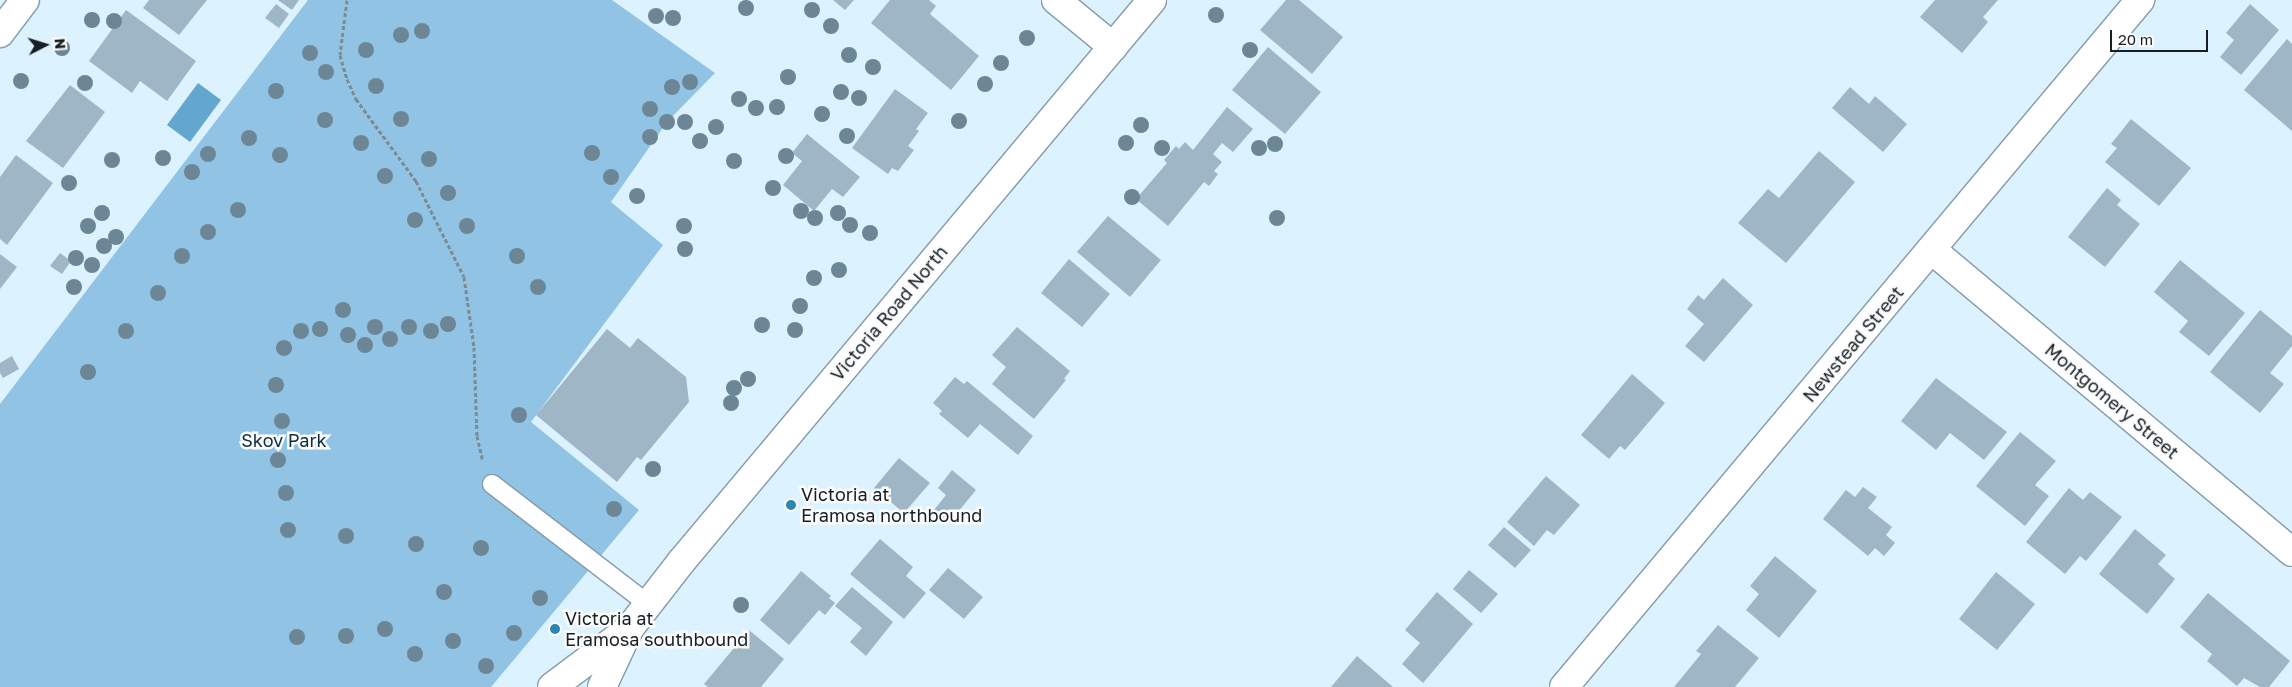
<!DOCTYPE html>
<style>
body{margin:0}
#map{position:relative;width:2292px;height:687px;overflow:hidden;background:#ddf2ff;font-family:"Golos Text",sans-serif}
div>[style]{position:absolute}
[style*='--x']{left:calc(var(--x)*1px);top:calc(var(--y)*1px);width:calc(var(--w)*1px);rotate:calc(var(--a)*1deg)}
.green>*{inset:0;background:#91c4e4}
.water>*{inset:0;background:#63a7cf}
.building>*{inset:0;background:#9eb6c6}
.path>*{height:3px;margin-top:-1.5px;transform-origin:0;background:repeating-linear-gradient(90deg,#7b8b94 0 4px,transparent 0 6.5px)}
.roads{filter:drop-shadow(1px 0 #839baa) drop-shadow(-1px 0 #839baa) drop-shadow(0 1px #839baa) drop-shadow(0 -1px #839baa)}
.lane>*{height:18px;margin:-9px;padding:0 9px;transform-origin:9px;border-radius:9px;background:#fff}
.street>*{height:28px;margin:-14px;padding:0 14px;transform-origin:14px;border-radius:14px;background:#fff}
.secondary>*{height:28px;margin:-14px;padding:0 14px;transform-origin:14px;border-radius:14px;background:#fff}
.trees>*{width:16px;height:16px;margin:-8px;border-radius:50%;background:#6c8695}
.dots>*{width:14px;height:14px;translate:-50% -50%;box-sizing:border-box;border:2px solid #fbfbfb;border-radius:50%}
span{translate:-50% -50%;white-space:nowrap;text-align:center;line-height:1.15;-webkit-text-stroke:5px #fbfbfb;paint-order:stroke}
.street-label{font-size:18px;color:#151f24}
.park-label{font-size:18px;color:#0f2e3f}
.poi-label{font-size:18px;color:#151f24}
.left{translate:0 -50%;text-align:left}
.north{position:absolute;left:20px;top:20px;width:50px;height:50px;-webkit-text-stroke:4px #fbfbfb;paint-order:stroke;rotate:85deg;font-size:14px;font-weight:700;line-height:20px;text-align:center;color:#151f24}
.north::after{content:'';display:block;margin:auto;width:18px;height:22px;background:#151f24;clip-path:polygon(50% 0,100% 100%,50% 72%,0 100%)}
.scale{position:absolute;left:2110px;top:30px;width:98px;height:22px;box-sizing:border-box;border:2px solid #151f24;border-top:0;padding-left:6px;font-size:15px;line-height:18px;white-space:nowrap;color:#151f24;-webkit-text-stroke:4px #fbfbfb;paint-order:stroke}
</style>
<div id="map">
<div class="green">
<i style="clip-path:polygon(308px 0,612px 0,715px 73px,667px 122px,611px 202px,663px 245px,531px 422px,639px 510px,491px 687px,0 687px,0 404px)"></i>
</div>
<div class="water">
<i style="clip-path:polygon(198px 83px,221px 100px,190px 142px,167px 125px)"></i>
</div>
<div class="building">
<i style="clip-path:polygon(149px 0,207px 0,179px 35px,143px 8px)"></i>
<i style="clip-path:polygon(278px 0,299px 0,292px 10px)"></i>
<i style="clip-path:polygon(833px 0,854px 0,845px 10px)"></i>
<i style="clip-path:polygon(890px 0,929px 0,936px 6px,930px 14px,979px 56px,951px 90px,871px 23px)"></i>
<i style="clip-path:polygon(1286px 0,1299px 0,1343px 37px,1312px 74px,1260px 30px)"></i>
<i style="clip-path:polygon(1935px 0,1998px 0,1983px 17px,1988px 22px,1962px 53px,1920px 17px)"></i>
<i style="clip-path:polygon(276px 4px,289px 14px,279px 28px,265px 18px)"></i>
<i style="clip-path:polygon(2250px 4px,2279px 30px,2241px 75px,2220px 57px,2234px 40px,2226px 33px)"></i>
<i style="clip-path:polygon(126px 10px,196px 61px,167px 101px,140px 81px,132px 93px,89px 61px)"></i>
<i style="clip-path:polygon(2287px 39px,2292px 44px,2292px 131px,2244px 90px)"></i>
<i style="clip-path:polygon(1268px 47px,1321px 92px,1285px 134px,1232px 90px)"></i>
<i style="clip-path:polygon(70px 85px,105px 112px,63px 168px,26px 141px)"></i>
<i style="clip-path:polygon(1850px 87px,1869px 104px,1875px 96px,1907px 124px,1883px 152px,1832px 108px)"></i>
<i style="clip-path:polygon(895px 89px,928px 113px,916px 129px,919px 131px,908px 146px,914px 150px,898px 171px,892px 168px,888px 174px,852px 148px)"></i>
<i style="clip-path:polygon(1227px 107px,1253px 129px,1233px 152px,1222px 143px,1213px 154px,1222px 162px,1214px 171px,1218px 174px,1209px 186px,1204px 182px,1168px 226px,1136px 199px,1167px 163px,1164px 160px,1176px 146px,1179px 149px,1185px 142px,1193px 150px)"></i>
<i style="clip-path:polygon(2131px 119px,2191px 168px,2159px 206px,2105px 162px,2117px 148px,2111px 144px)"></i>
<i style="clip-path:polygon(807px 134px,860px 177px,843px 197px,832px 189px,814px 211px,783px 185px,802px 161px,792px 153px)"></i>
<i style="clip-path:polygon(1819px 151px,1855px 182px,1786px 263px,1738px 223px,1768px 189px,1779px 198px)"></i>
<i style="clip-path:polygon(16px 155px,53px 183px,7px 245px,0 239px,0 177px)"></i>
<i style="clip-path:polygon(2107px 188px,2121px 200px,2117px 205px,2140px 224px,2105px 267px,2068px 237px)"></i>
<i style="clip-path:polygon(1108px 216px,1161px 260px,1130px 297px,1077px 252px)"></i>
<i style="clip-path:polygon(60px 253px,71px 261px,62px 274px,50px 266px)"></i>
<i style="clip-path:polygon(0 254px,17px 267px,0 289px)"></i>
<i style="clip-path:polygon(1069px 259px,1110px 294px,1082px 327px,1041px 293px)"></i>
<i style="clip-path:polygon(2180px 260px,2245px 313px,2209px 356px,2179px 332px,2188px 321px,2154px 292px)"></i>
<i style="clip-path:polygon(1723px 278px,1753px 305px,1704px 362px,1685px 346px,1704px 324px,1687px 309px,1698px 295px,1704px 300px)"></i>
<i style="clip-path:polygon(2260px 310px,2292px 336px,2292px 346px,2270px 373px,2284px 384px,2260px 413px,2210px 372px)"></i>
<i style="clip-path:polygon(1017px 327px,1070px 371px,1064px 379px,1066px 380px,1034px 419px,992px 384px,1006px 367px,992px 355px)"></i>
<i style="clip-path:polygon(607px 329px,630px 348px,638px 338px,686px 377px,689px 402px,641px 460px,637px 457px,617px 482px,536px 415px)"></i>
<i style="clip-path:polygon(12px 356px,19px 369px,3px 378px,0 373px,0 363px)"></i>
<i style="clip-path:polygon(1632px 374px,1665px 403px,1625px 450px,1620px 446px,1609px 459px,1581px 435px)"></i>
<i style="clip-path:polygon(955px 377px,964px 384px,967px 381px,1033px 436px,1018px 455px,980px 424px,968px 438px,939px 414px,942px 411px,933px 403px)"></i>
<i style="clip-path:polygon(1936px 378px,2007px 432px,1984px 460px,1950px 433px,1936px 450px,1901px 421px)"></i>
<i style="clip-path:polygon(2020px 432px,2056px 461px,2035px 485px,2049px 496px,2025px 526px,1976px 486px)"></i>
<i style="clip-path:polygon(899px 458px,930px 483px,904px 513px,874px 488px)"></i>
<i style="clip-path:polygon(952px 470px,976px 490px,949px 523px,934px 510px,946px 495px,938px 488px)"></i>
<i style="clip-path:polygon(1546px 476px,1580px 505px,1554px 535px,1547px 530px,1534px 546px,1507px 522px)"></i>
<i style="clip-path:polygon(1863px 487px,1877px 497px,1868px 508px,1892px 527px,1886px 535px,1895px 543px,1884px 556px,1875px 548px,1868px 556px,1823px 519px,1846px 490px,1855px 497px)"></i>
<i style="clip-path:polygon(2069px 488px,2083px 500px,2090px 492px,2122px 517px,2086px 561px,2080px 556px,2065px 574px,2026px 542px)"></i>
<i style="clip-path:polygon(1504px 527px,1531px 550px,1515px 568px,1488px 545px)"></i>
<i style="clip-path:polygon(2135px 529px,2166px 555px,2158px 564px,2175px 579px,2147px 614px,2099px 574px)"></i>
<i style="clip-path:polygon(880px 539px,913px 567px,906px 576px,926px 593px,904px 619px,850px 574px)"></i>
<i style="clip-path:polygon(1775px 556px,1817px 591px,1779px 638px,1746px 610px,1759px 594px,1750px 586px)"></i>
<i style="clip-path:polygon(948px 568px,983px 597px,964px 619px,929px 590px)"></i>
<i style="clip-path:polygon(1469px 570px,1498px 594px,1481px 613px,1453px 589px)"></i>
<i style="clip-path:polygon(801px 571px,831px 596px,829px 598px,835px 603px,825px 615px,819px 610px,789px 645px,760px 620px)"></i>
<i style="clip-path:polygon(1996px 572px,2035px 604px,1997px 650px,1959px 619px)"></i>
<i style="clip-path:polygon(852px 587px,893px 622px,866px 656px,850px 642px,862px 628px,835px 606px)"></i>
<i style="clip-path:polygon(1437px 592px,1473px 624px,1423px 683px,1402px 664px,1420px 643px,1405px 630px)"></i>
<i style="clip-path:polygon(2208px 593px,2290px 661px,2269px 687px,2260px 687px,2244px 678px,2237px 686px,2207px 661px,2212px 654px,2180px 627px)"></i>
<i style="clip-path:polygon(1718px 625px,1759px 658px,1735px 687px,1674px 687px,1701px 654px,1696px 651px)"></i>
<i style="clip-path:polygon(749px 630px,784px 659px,761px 687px,708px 687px,704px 684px)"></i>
<i style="clip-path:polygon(1357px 656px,1393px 687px,1331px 687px)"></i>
</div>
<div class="path">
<i style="--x:347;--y:0;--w:55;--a:97.3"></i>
<i style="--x:340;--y:55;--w:25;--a:74"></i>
<i style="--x:347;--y:79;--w:22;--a:66"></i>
<i style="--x:356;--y:99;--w:102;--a:53.8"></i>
<i style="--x:416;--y:181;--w:107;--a:63.4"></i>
<i style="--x:464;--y:277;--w:71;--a:81.9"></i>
<i style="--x:474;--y:347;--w:89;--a:88.1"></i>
<i style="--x:477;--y:436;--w:26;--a:77"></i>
</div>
<div class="roads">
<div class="lane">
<i style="--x:492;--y:484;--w:197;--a:37.6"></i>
</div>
<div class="street">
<i style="--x:1056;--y:0;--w:74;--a:39.5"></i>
<i style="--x:0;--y:33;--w:41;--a:-52.9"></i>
<i style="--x:1932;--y:250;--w:470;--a:40"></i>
<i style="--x:1564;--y:687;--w:897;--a:-50.02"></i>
</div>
<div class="secondary">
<i style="--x:552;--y:687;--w:95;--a:-36.9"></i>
<i style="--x:602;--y:687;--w:64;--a:-65"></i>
<i style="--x:629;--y:629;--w:85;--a:-52.2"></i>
<i style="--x:681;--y:562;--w:733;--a:-50.03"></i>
</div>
</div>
<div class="trees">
<i style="left:746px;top:8px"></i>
<i style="left:812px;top:10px"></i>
<i style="left:1216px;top:15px"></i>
<i style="left:656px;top:16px"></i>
<i style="left:673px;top:18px"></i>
<i style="left:92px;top:20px"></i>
<i style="left:114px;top:21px"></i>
<i style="left:831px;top:26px"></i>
<i style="left:422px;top:31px"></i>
<i style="left:401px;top:35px"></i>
<i style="left:1027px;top:38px"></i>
<i style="left:62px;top:48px"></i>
<i style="left:366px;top:50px"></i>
<i style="left:1250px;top:50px"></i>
<i style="left:310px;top:53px"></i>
<i style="left:849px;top:55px"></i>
<i style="left:1001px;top:63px"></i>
<i style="left:873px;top:67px"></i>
<i style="left:326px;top:72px"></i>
<i style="left:788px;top:77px"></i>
<i style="left:21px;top:81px"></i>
<i style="left:690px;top:82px"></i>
<i style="left:85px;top:83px"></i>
<i style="left:985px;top:84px"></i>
<i style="left:376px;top:86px"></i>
<i style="left:672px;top:87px"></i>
<i style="left:276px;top:91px"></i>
<i style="left:841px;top:92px"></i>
<i style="left:859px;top:98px"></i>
<i style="left:739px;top:99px"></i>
<i style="left:777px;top:107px"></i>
<i style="left:756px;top:108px"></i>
<i style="left:650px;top:109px"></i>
<i style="left:822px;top:114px"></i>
<i style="left:401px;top:119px"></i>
<i style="left:325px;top:120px"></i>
<i style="left:959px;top:121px"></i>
<i style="left:667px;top:122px"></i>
<i style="left:685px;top:122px"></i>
<i style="left:1141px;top:125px"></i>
<i style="left:716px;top:127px"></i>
<i style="left:847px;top:136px"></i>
<i style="left:650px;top:137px"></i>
<i style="left:249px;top:138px"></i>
<i style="left:700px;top:141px"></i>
<i style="left:361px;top:143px"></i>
<i style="left:1126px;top:143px"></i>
<i style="left:1275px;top:144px"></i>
<i style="left:1162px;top:148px"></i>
<i style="left:1259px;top:148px"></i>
<i style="left:592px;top:153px"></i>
<i style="left:208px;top:154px"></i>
<i style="left:280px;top:155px"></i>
<i style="left:786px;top:156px"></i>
<i style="left:163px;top:158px"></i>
<i style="left:429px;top:159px"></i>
<i style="left:112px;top:160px"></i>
<i style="left:734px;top:161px"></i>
<i style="left:192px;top:172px"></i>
<i style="left:385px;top:176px"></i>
<i style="left:611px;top:177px"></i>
<i style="left:69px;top:183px"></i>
<i style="left:773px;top:188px"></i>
<i style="left:448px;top:193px"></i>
<i style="left:637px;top:196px"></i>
<i style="left:1132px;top:197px"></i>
<i style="left:238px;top:210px"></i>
<i style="left:801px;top:211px"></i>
<i style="left:102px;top:213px"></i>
<i style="left:838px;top:213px"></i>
<i style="left:815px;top:218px"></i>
<i style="left:1277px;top:218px"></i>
<i style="left:415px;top:220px"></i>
<i style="left:850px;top:225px"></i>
<i style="left:88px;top:226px"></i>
<i style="left:467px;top:226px"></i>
<i style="left:684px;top:226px"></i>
<i style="left:208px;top:232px"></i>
<i style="left:870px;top:233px"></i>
<i style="left:116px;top:237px"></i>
<i style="left:104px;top:246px"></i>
<i style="left:685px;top:249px"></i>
<i style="left:182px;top:256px"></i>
<i style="left:517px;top:256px"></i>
<i style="left:76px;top:258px"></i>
<i style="left:92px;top:265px"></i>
<i style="left:839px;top:270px"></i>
<i style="left:814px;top:278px"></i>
<i style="left:74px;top:287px"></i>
<i style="left:538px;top:287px"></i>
<i style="left:158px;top:293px"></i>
<i style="left:800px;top:306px"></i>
<i style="left:343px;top:310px"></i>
<i style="left:448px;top:324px"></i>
<i style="left:762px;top:325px"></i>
<i style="left:375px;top:327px"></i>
<i style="left:409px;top:327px"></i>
<i style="left:320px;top:329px"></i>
<i style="left:795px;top:330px"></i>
<i style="left:126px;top:331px"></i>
<i style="left:301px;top:331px"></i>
<i style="left:431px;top:331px"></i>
<i style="left:348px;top:335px"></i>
<i style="left:390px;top:339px"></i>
<i style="left:365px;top:345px"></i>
<i style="left:284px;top:348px"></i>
<i style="left:88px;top:372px"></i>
<i style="left:748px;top:379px"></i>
<i style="left:276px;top:385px"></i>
<i style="left:734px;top:388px"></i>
<i style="left:731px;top:403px"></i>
<i style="left:519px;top:415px"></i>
<i style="left:282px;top:421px"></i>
<i style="left:278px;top:460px"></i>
<i style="left:653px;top:469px"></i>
<i style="left:286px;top:493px"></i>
<i style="left:614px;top:509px"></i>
<i style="left:288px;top:530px"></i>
<i style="left:346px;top:536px"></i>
<i style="left:416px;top:544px"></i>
<i style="left:481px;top:548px"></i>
<i style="left:444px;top:592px"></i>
<i style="left:540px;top:598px"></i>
<i style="left:741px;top:605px"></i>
<i style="left:385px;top:629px"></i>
<i style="left:514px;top:633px"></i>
<i style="left:346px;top:636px"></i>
<i style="left:297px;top:637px"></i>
<i style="left:453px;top:641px"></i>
<i style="left:415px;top:654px"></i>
<i style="left:486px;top:666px"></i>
</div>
<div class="dots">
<i style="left:791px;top:505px;background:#2d85b4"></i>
<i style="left:555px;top:629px;background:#2d85b4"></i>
</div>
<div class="street-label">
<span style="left:889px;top:313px;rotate:-50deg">Victoria Road North</span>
<span style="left:1853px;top:344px;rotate:-50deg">Newstead Street</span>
<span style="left:2112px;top:401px;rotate:40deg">Montgomery Street</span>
</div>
<div class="park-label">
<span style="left:284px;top:440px">Skov Park</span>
</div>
<div class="poi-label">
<span class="left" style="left:801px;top:505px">Victoria at<br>Eramosa northbound</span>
<span class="left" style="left:565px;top:629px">Victoria at<br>Eramosa southbound</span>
</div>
<div class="north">N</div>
<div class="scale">20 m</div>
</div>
